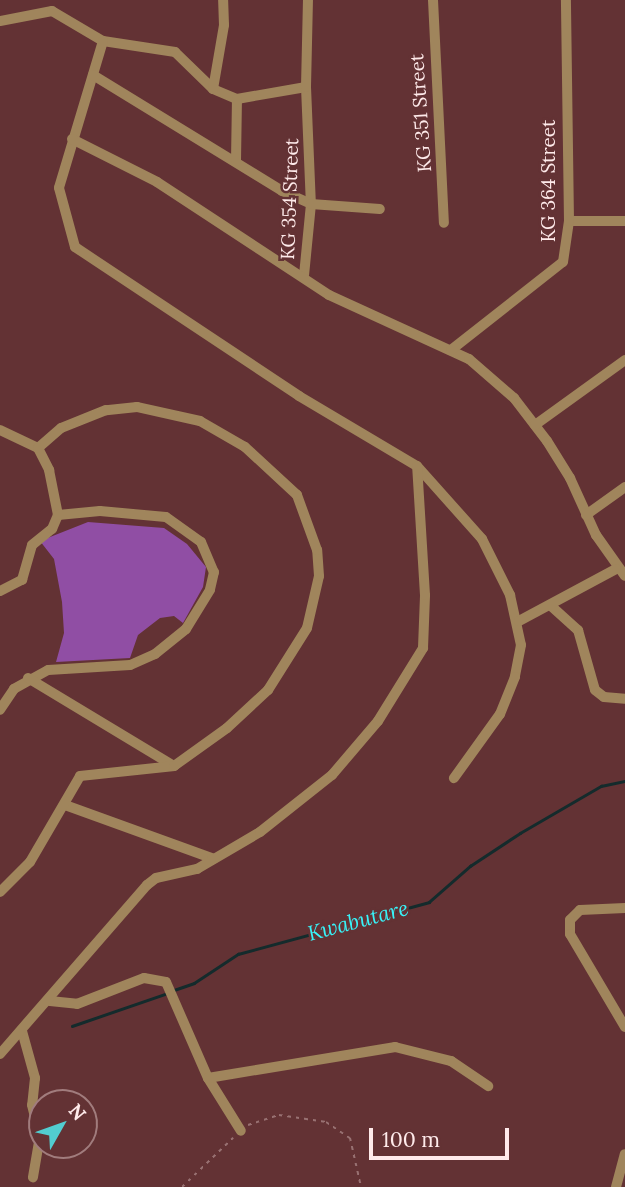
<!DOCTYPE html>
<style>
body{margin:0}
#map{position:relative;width:625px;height:1187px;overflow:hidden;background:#633234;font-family:Lora,serif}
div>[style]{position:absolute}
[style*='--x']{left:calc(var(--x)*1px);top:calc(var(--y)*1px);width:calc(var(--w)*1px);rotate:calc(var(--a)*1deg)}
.forest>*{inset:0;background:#904ea4}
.stream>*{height:2.5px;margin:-1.25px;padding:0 1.25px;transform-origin:1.25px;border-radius:1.25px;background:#142b2c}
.path>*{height:2px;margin-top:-1px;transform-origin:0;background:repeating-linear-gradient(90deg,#987172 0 3.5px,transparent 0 8.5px)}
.minor>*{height:10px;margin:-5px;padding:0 5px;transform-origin:5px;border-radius:5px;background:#a0855c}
span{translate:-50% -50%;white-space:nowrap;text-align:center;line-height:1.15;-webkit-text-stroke:5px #633234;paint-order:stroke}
.street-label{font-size:19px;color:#feeaea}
.water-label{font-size:21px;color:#38f3f8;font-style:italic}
.north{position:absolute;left:28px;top:1089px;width:70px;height:70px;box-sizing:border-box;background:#633234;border:2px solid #a17c7d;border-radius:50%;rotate:50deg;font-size:19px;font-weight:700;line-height:28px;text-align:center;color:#feeaea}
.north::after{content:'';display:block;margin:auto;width:24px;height:32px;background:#52cdd0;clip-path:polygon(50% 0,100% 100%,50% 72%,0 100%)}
.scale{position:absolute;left:369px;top:1128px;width:140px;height:32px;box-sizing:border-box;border:4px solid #feeaea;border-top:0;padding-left:9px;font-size:21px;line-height:24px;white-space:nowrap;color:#feeaea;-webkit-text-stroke:5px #633234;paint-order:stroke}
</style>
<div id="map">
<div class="forest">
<i style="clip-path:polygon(88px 522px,164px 528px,187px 544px,206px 567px,203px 587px,183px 623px,174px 616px,160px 618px,138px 635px,130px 658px,56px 662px,64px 633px,62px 602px,54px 559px,40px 541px)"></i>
</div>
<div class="stream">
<i style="--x:174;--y:990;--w:21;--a:-19"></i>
<i style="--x:194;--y:983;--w:53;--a:-33.4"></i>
<i style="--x:238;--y:954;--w:198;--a:-15.2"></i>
<i style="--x:429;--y:902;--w:55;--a:-41.3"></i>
<i style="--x:470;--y:866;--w:60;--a:-33.4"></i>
<i style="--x:520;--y:833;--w:94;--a:-30.1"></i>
<i style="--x:601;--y:786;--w:25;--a:-12"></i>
<i style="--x:72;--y:1026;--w:102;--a:-19"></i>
</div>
<div class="path">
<i style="--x:248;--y:1125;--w:33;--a:-18"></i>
<i style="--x:279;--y:1115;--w:48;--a:8.5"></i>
<i style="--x:326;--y:1122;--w:29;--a:34"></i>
<i style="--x:350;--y:1138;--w:50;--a:77.3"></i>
<i style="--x:182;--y:1187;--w:71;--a:-43.9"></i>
</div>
<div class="minor">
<i style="--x:433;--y:0;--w:223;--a:87.2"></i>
<i style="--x:0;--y:21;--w:53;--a:-10.9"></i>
<i style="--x:52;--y:11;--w:59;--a:30.5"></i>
<i style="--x:103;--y:41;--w:73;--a:8.7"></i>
<i style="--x:175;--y:52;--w:53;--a:44.2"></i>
<i style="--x:213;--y:89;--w:26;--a:23"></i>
<i style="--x:237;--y:99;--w:70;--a:-9.9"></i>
<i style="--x:306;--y:87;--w:117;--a:87.6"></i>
<i style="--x:311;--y:204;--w:71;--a:95.6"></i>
<i style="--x:103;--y:41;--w:153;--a:106.7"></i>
<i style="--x:59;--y:188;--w:61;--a:74.8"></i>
<i style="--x:75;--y:247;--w:269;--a:33.6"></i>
<i style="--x:299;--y:396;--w:137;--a:30.7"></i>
<i style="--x:417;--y:466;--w:98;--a:48.3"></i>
<i style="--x:482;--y:539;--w:63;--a:63.4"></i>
<i style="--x:510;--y:595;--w:51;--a:77.6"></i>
<i style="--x:521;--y:645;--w:33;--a:101"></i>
<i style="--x:515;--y:677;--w:40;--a:112"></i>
<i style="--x:500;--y:714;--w:79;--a:125.7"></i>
<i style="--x:93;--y:75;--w:222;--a:31.5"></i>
<i style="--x:282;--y:191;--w:32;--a:24"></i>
<i style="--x:311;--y:204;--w:69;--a:4.1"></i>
<i style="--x:306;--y:87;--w:87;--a:-88.7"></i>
<i style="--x:213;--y:89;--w:65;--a:-80.2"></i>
<i style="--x:224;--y:25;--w:25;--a:-92"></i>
<i style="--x:72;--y:139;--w:95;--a:26.8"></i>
<i style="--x:157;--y:182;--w:206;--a:33.3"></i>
<i style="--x:329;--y:295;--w:154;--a:24.6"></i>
<i style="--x:469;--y:359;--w:60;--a:40.9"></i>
<i style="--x:514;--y:398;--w:54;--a:52.5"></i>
<i style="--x:547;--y:441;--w:44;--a:58.1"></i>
<i style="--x:570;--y:478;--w:63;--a:65.5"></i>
<i style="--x:596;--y:535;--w:50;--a:54.7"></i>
<i style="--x:236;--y:161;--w:62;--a:-89.1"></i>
<i style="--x:569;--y:221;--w:56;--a:0"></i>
<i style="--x:451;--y:350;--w:142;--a:-38.2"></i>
<i style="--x:563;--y:262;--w:41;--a:-81.7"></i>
<i style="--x:569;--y:221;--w:221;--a:-90.8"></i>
<i style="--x:535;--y:425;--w:111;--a:-35.8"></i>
<i style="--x:0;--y:430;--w:42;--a:25.3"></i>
<i style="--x:38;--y:448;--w:25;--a:63"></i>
<i style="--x:49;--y:470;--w:46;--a:78.7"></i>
<i style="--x:586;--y:515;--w:48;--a:-35.7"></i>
<i style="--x:0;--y:591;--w:25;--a:-27"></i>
<i style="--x:22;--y:580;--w:36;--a:-74"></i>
<i style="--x:32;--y:545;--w:26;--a:-39"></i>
<i style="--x:52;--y:529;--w:15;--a:-67"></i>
<i style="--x:58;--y:515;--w:42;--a:-5.4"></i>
<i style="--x:100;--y:511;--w:66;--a:5.2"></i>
<i style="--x:166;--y:517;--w:43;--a:35.5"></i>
<i style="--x:201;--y:542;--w:33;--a:67"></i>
<i style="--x:214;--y:572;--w:18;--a:103"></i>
<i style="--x:210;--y:590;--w:46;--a:121.6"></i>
<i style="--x:186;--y:629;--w:40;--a:141"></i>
<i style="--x:155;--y:654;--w:27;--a:156"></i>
<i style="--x:130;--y:665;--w:82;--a:176.5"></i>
<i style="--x:48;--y:670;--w:39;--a:151"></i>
<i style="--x:14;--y:689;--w:25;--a:124"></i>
<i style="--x:550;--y:605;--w:38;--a:42"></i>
<i style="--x:578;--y:630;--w:62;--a:74.2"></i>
<i style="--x:595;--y:690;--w:11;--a:38"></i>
<i style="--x:604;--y:697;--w:21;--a:5"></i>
<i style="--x:519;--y:621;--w:110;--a:-28.2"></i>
<i style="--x:28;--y:678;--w:170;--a:31.1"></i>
<i style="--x:65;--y:805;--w:158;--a:19.9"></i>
<i style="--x:0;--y:892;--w:42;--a:-45"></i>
<i style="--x:30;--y:862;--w:99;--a:-59.8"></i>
<i style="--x:80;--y:776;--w:95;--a:-6.1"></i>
<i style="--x:174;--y:766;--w:65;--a:-35.6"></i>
<i style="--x:227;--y:728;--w:56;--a:-42.8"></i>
<i style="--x:268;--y:690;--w:73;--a:-57.8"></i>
<i style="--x:307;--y:628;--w:53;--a:-77"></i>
<i style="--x:319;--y:576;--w:26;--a:-94"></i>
<i style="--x:317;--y:550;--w:59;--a:-110"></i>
<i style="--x:297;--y:495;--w:71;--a:-137.3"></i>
<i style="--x:245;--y:447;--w:52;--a:-150"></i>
<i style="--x:200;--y:421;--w:65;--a:-167.5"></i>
<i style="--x:137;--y:407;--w:31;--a:174"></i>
<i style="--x:106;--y:410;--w:48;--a:158.2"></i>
<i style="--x:61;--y:428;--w:30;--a:139"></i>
<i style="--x:625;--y:908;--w:45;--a:177.5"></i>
<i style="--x:580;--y:910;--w:14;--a:135"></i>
<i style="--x:570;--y:920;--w:14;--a:90"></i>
<i style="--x:570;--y:934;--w:108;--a:59.4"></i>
<i style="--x:50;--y:1001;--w:27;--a:6"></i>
<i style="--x:77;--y:1004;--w:72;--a:-21.2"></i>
<i style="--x:144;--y:978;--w:22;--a:10"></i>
<i style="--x:166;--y:982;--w:105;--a:66.4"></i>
<i style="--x:208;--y:1078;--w:62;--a:58.1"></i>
<i style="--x:22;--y:1031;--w:49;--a:74.5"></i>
<i style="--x:35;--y:1078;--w:27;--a:96"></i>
<i style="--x:32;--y:1105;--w:32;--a:76"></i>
<i style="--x:40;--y:1136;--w:42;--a:99.7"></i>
<i style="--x:0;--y:1054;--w:224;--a:-49"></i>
<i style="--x:147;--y:885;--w:11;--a:-38"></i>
<i style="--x:156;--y:878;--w:42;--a:-12.4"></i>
<i style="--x:197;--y:869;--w:73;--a:-30.4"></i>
<i style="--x:260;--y:832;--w:92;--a:-38.4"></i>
<i style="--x:332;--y:775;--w:71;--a:-49.6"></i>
<i style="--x:378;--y:721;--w:86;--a:-58.3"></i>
<i style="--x:423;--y:648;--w:53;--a:-87.8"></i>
<i style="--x:425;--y:595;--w:129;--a:-93.5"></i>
<i style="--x:208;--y:1078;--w:190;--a:-9.4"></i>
<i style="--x:395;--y:1047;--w:58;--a:14"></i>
<i style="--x:451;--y:1061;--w:45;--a:34"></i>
<i style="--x:616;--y:1187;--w:34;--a:-75"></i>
</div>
<div class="street-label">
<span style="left:421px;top:113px;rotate:-94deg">KG 351 Street</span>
<span style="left:549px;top:181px;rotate:-90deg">KG 364 Street</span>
<span style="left:290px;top:199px;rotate:-88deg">KG 354 Street</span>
</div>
<div class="water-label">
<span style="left:358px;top:921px;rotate:-15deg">Kwabutare</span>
</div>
<div class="north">N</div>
<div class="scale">100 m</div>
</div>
